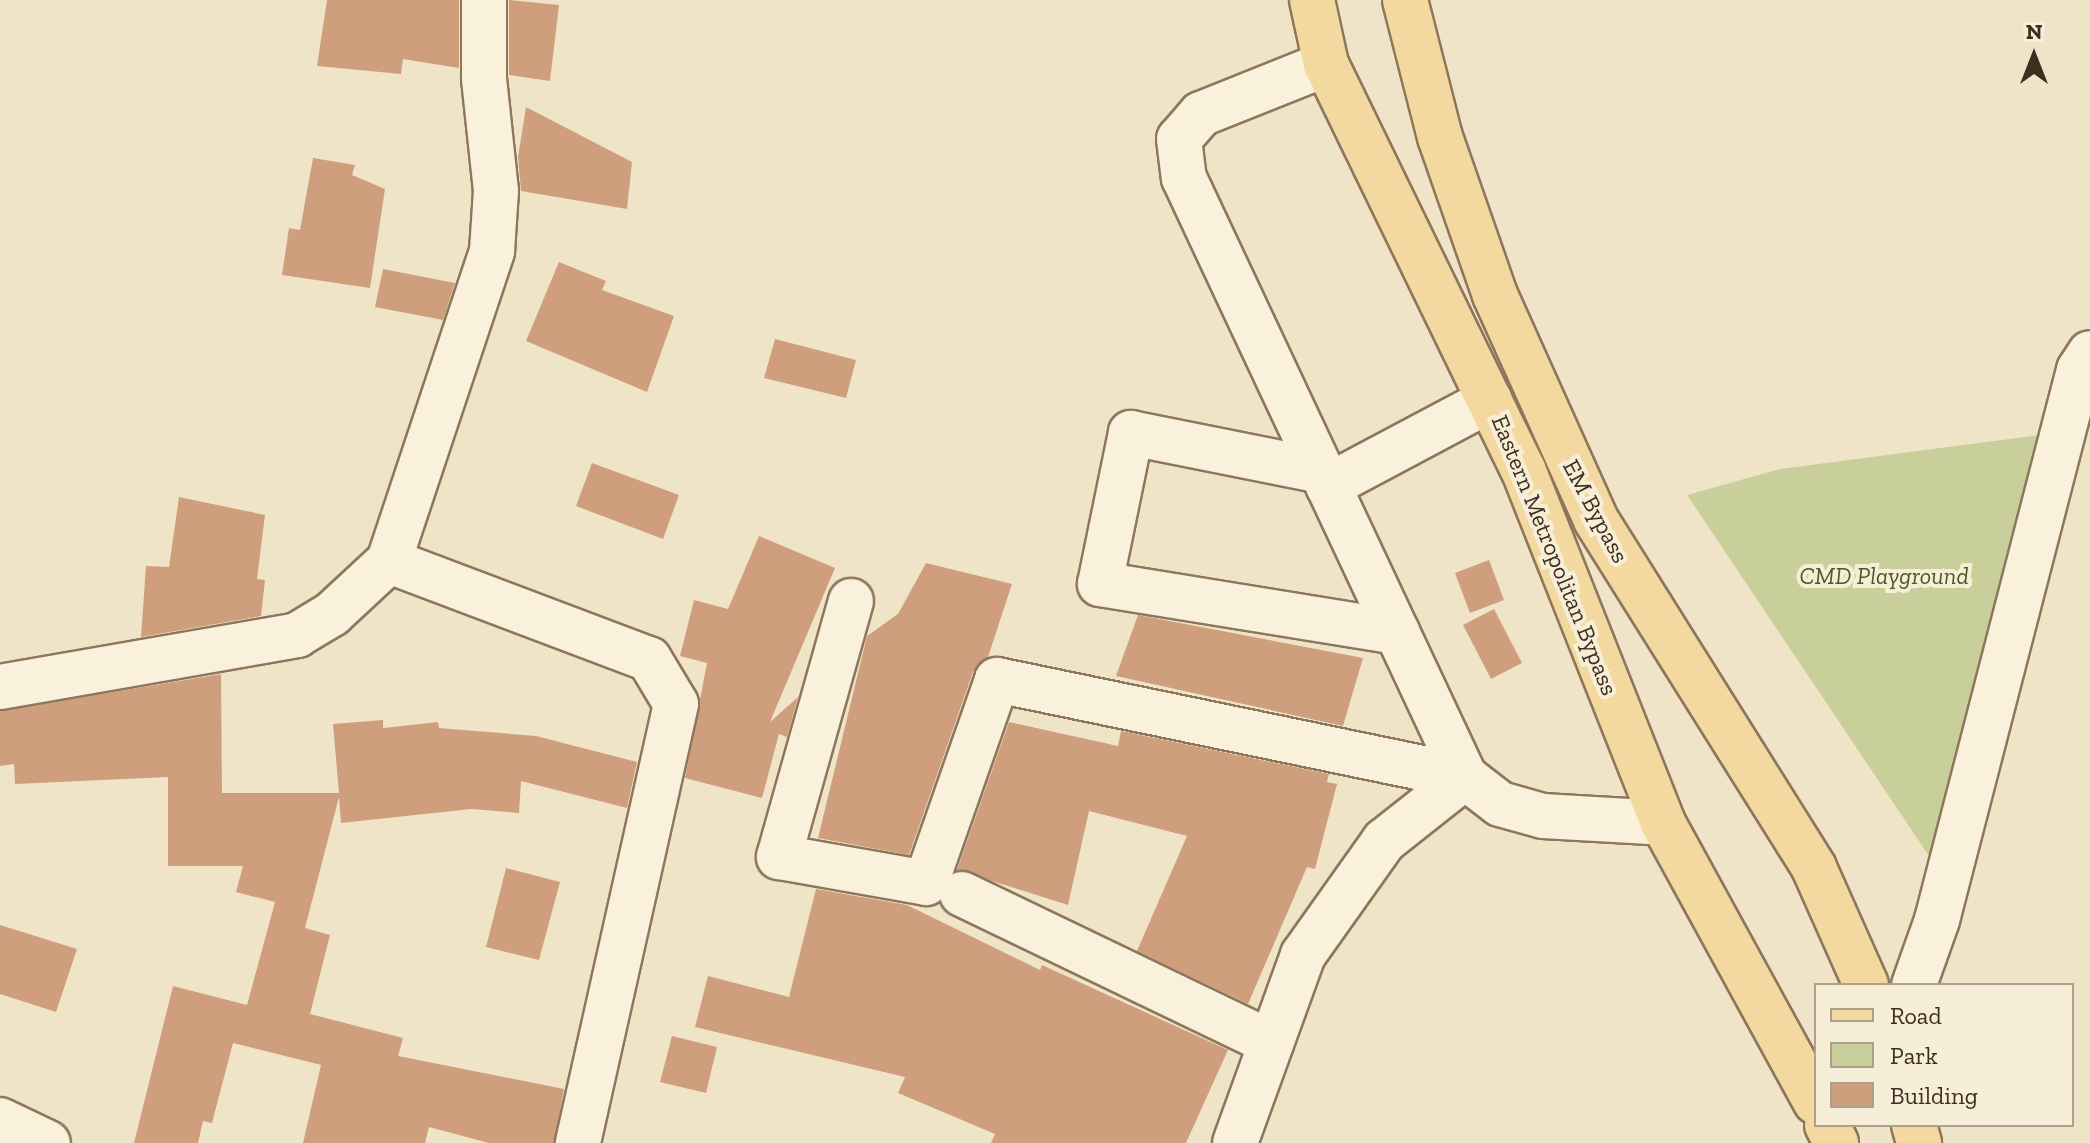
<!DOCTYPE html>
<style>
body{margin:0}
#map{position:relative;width:2090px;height:1143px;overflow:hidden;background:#f0e4c8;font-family:"Zilla Slab",serif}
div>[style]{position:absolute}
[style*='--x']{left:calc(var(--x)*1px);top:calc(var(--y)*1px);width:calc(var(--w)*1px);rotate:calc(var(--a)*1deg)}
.green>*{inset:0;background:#c9cf9b}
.building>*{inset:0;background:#cf9f7d}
.roads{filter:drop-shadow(2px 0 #8d765c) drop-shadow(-2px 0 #8d765c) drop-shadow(0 2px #8d765c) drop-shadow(0 -2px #8d765c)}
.minor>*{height:44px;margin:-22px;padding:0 22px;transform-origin:22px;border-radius:22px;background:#faf1dc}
.primary>*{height:44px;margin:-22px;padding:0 22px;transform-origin:22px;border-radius:22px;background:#f3d9a0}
span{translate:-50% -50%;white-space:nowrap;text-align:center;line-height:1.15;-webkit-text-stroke:8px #f7eed8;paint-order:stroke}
.street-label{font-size:24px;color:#3d2e20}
.park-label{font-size:24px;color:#4d5a26;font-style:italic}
.legend{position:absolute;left:1814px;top:983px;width:260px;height:144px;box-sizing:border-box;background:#f7eed8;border:2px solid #ada18e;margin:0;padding:10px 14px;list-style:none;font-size:24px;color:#3d2e20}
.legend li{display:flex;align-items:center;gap:16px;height:40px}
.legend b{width:40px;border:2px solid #ada18e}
.north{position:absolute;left:1994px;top:16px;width:80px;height:80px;-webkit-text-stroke:6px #f7eed8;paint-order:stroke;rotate:0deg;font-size:22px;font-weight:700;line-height:32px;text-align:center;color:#3d2e20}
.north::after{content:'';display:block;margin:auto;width:28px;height:36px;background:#3d2e20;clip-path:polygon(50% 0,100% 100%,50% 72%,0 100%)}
</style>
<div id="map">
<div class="green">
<i style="clip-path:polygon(2047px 434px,2036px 471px,1929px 856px,1687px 495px,1780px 469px)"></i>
</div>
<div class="building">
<i style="clip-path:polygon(327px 0,459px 0,459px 68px,403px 59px,401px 74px,317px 66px)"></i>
<i style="clip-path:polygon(509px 0,559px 5px,550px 81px,509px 75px)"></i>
<i style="clip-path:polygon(526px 107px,632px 162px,627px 209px,521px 191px,518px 157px)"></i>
<i style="clip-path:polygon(313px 158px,355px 165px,352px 175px,385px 189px,370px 288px,282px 275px,289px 228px,300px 230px)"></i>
<i style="clip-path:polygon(559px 262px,606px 281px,602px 290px,674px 316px,647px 392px,526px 341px)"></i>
<i style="clip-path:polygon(383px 269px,455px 283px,443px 320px,375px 307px)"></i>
<i style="clip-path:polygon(775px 339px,856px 360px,846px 398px,764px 378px)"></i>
<i style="clip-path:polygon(592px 463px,679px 495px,663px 539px,576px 506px)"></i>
<i style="clip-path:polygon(179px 497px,265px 515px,257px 579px,265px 580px,261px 616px,141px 637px,146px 566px,169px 567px)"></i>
<i style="clip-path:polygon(759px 536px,835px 568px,770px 722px,798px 697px,787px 737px,779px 734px,762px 798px,685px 778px,707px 663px,680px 656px,694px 600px,728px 609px)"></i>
<i style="clip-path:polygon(1489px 560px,1504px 600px,1470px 613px,1455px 573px)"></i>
<i style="clip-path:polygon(926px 563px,1012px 584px,988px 657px,973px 672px,909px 855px,818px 838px,867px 636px,898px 614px)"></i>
<i style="clip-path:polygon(1494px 609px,1522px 663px,1491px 679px,1463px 625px)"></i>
<i style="clip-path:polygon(1138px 615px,1363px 658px,1343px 726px,1116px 676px)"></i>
<i style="clip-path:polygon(221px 674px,222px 793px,339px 793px,333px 724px,383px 720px,383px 728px,438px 722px,439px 728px,536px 736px,637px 762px,627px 808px,521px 781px,519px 813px,471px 809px,341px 823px,339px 797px,305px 928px,330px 935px,310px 1014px,403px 1038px,398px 1056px,564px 1089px,554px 1143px,489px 1143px,429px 1127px,425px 1143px,303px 1143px,321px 1065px,233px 1043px,212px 1123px,203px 1121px,198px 1143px,134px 1143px,173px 986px,247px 1005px,275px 902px,236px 892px,243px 866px,168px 866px,168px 777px,15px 784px,14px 764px,0 766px,0 711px)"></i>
<i style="clip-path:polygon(1009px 722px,1118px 746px,1121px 731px,1329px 774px,1327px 782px,1337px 784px,1315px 869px,1307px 867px,1248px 1004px,1137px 951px,1187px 836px,1089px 811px,1068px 905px,957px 870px)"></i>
<i style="clip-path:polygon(506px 868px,560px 882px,539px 960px,486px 947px)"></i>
<i style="clip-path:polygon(816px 889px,907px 905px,1040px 970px,1042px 965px,1228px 1050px,1186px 1143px,991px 1143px,995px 1134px,898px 1093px,905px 1077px,695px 1027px,708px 976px,789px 997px)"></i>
<i style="clip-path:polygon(0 925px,77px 949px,56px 1012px,0 994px)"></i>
<i style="clip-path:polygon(672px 1036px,717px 1047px,706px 1093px,660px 1082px)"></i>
</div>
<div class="roads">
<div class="minor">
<i style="--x:1326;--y:64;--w:135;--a:158.2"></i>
<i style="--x:1201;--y:114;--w:33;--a:131"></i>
<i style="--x:1179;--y:139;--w:39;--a:83"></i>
<i style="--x:1184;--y:178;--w:662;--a:64.87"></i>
<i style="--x:1465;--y:777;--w:44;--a:37.6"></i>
<i style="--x:1500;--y:804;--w:45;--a:15.6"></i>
<i style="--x:1543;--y:816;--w:120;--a:3.3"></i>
<i style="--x:1321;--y:471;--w:194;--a:-168.7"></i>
<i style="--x:1131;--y:433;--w:154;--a:101.6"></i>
<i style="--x:1100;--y:584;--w:301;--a:9.2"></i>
<i style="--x:1328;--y:486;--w:183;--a:-28"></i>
<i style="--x:389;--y:561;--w:278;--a:20.7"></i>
<i style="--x:649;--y:659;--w:52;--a:59"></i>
<i style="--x:676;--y:704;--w:450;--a:102.6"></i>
<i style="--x:851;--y:601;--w:266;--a:105.7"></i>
<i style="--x:779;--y:857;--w:149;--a:10"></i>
<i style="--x:926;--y:883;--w:215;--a:-70.7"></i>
<i style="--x:997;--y:680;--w:478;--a:11.7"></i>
<i style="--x:0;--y:687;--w:302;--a:-9.9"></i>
<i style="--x:297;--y:635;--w:41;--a:-31"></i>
<i style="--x:332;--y:614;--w:78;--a:-42.9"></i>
<i style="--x:389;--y:561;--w:327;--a:-71.6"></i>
<i style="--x:492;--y:251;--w:60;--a:-86.2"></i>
<i style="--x:496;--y:191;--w:114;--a:-96.1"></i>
<i style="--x:484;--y:78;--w:78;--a:-90"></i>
<i style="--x:962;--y:894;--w:343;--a:25.7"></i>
<i style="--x:1914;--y:985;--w:69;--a:-70.5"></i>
<i style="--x:1937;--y:920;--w:568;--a:-75.52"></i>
<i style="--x:2079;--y:370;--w:20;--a:-57"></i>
<i style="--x:0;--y:1120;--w:53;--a:25.6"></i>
<i style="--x:1235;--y:1143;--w:200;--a:-70.1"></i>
<i style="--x:1303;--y:955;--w:140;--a:-54.6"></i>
<i style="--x:1384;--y:841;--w:103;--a:-38.3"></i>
</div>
<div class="primary">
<i style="--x:1312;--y:0;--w:66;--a:77.7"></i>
<i style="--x:1326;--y:64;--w:450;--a:64.1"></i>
<i style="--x:1523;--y:469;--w:381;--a:68.4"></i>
<i style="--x:1663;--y:823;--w:318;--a:61.3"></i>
<i style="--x:1405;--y:0;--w:141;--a:75.7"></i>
<i style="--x:1440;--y:137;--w:167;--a:70.8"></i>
<i style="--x:1495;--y:295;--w:247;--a:65.8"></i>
<i style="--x:1596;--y:520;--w:411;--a:57.9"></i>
<i style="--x:1814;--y:868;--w:128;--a:66"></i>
<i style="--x:1827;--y:1125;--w:20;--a:63"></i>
<i style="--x:1914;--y:1125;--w:19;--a:74"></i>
</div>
</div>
<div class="street-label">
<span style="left:1596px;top:511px;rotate:62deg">EM Bypass</span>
<span style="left:1555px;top:555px;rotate:68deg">Eastern Metropolitan Bypass</span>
</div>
<div class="park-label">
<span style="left:1884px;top:576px">CMD Playground</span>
</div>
<ul class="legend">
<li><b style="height:10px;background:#f3d9a0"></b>Road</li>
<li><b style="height:22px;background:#c9cf9b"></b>Park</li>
<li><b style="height:22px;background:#cf9f7d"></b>Building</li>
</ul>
<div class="north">N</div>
</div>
